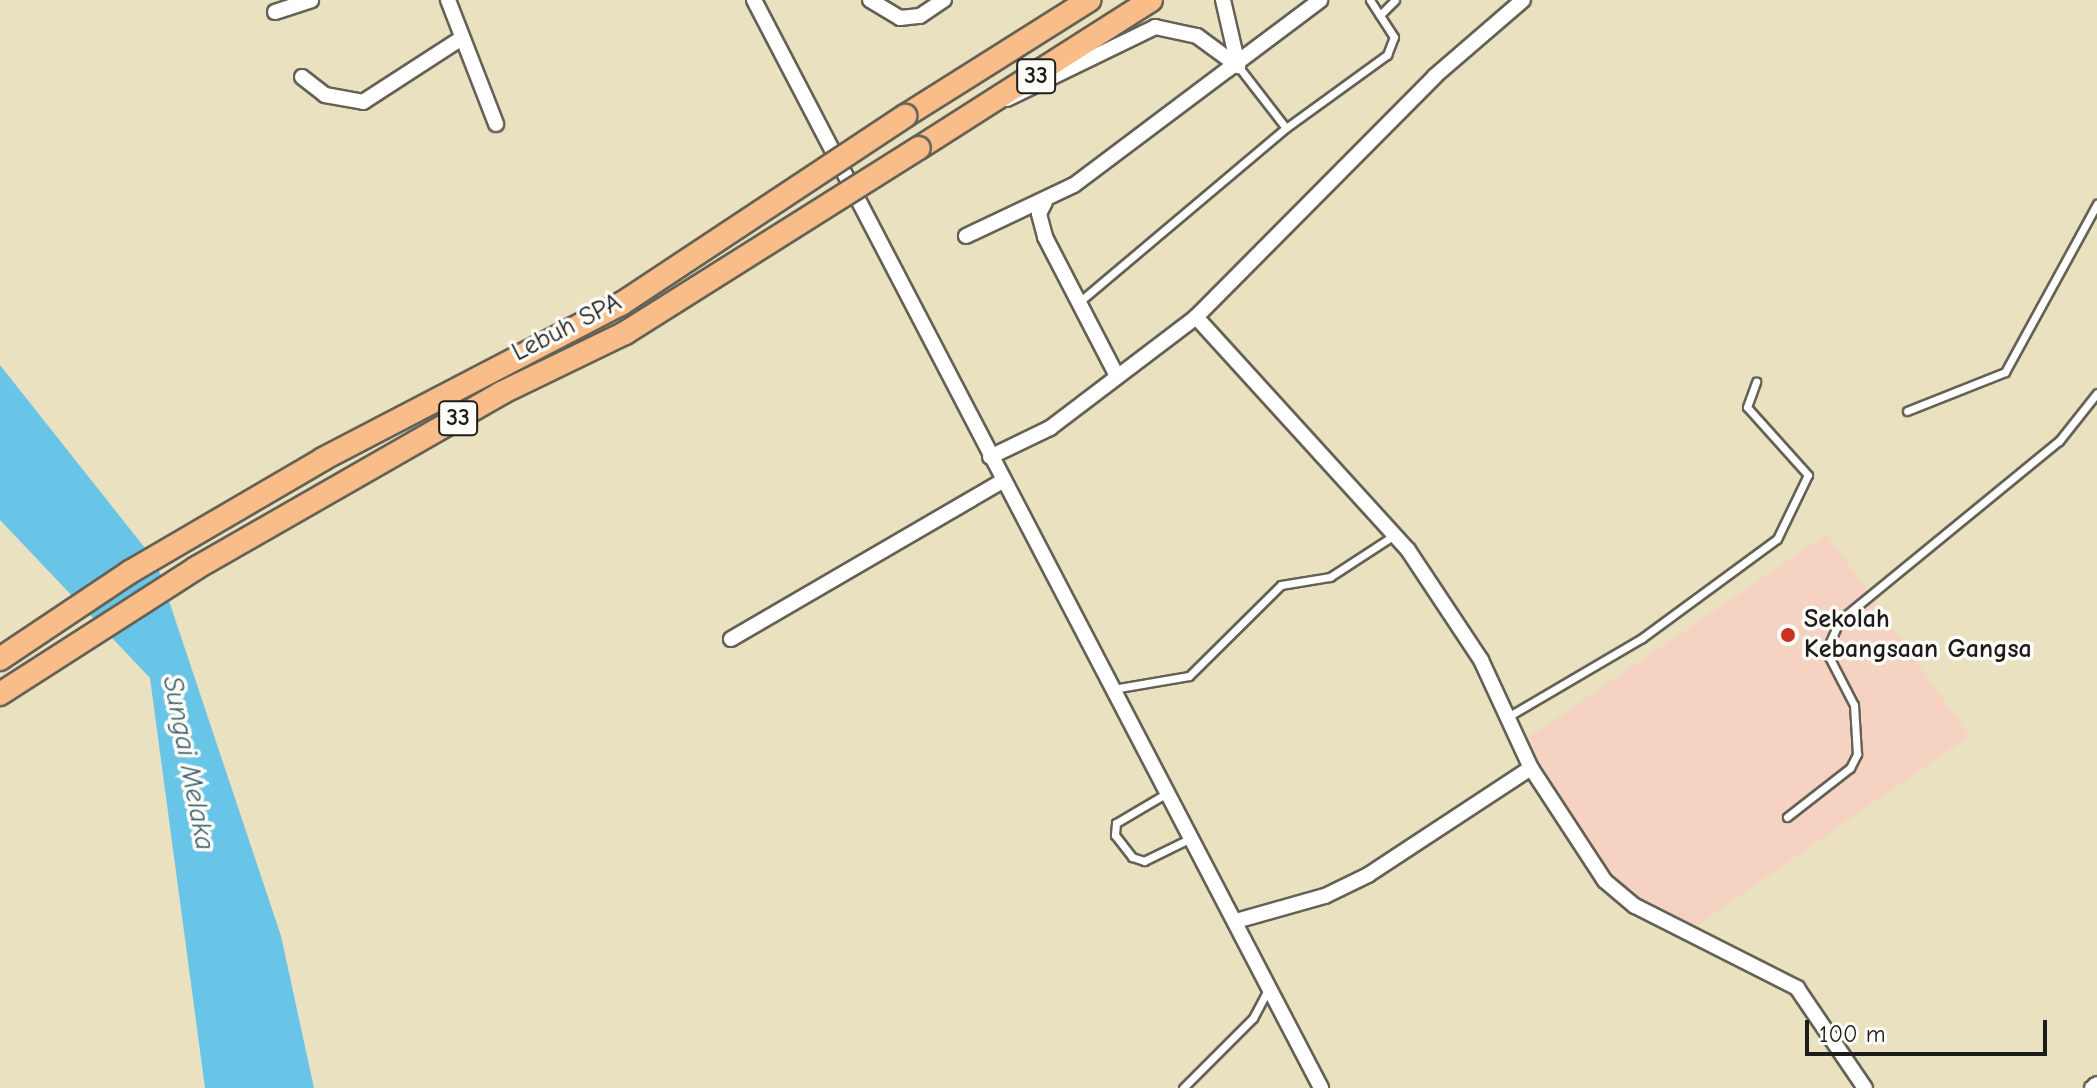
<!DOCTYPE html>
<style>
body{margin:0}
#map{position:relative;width:2097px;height:1088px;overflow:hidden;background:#eae1c0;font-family:"Comic Neue",sans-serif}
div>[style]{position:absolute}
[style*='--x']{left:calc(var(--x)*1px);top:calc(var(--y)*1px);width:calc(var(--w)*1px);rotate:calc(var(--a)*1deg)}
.built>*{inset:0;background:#f5d2c2}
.water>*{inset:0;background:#69c5e7}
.roads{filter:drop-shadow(2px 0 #646155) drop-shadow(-2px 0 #646155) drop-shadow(0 2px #646155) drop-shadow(0 -2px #646155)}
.service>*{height:7px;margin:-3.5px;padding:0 3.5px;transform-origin:3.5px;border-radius:3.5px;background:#fff}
.minor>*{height:14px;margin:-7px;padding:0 7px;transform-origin:7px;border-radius:7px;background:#fff}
.trunk>*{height:22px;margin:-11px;padding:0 11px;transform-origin:11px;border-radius:11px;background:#f8bd89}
.bridges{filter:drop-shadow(2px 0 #646155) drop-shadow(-2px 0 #646155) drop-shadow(0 2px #646155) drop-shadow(0 -2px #646155)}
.trunk-bridge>*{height:22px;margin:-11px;padding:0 11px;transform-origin:11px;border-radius:11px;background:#f8bd89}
.dots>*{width:22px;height:22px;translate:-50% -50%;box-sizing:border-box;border:4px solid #fdfcf7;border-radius:50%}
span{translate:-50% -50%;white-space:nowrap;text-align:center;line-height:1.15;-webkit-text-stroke:7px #fdfcf7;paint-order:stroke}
.shield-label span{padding:2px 6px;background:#fdfcf7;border:2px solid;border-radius:6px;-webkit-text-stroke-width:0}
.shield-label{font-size:24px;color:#1c1c1c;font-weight:700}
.street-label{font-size:26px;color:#1c1c1c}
.poi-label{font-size:26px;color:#1c1c1c;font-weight:700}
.left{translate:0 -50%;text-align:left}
.water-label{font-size:28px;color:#3b606d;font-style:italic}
.scale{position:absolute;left:1805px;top:1020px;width:242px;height:36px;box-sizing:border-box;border:4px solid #1c1c1c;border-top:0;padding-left:10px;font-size:24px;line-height:28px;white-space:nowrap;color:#1c1c1c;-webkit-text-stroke:6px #fdfcf7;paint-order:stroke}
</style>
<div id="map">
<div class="built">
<i style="clip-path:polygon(1827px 534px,1969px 736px,1690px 930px,1617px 896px,1519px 744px)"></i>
</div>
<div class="water">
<i style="clip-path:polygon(0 365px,156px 562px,281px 936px,314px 1088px,205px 1088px,150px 678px,0 520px)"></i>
</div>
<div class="roads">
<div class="service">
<i style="--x:1380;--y:15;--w:21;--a:-45"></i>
<i style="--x:1238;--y:66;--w:78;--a:52.3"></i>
<i style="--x:1078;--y:303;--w:272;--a:-40.1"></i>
<i style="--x:1286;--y:128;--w:125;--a:-35.9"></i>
<i style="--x:1387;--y:55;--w:19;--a:-69"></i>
<i style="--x:1394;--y:37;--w:44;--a:-123"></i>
<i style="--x:1907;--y:411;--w:105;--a:-21.7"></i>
<i style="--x:2005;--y:372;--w:192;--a:-61.3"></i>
<i style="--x:1113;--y:689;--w:77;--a:-9.7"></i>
<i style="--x:1189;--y:676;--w:129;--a:-44.7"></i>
<i style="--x:1281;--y:585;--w:50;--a:-9.3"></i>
<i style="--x:1330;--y:577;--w:75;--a:-33.1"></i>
<i style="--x:1511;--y:715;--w:152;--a:-30.4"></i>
<i style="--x:1642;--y:638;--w:167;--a:-36.3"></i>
<i style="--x:1777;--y:539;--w:71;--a:-64.2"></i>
<i style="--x:1808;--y:475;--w:91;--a:-131.9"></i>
<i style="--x:1747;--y:407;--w:27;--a:-70"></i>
<i style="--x:1167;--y:793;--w:59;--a:149.5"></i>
<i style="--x:1116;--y:823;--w:12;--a:95"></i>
<i style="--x:1115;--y:835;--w:28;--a:52"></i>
<i style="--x:1132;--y:857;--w:13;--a:18"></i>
<i style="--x:1144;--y:861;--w:52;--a:-26.1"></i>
<i style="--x:1787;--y:817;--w:80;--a:-37.9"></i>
<i style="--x:1850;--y:768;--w:16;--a:-63"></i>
<i style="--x:1857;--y:754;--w:49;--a:-93.5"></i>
<i style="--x:1854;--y:705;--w:61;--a:-117.4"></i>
<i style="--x:1826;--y:651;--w:34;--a:-66"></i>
<i style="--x:1840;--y:620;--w:283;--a:-39.3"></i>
<i style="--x:2059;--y:441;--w:61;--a:-51.6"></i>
<i style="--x:1183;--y:1088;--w:99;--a:-45"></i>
<i style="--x:1253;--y:1018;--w:34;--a:-62"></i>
</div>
<div class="minor">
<i style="--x:448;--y:0;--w:133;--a:68.8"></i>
<i style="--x:754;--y:0;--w:1227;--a:62.47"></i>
<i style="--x:870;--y:0;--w:35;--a:31"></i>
<i style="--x:900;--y:18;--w:20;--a:-6"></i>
<i style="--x:920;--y:16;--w:29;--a:-34"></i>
<i style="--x:1223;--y:0;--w:67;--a:77"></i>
<i style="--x:275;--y:12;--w:38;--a:-18"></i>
<i style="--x:302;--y:77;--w:29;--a:38"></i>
<i style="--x:325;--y:95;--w:39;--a:10"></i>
<i style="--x:363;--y:102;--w:118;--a:-32.9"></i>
<i style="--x:1007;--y:99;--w:165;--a:-25.9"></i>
<i style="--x:1155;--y:27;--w:43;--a:12.1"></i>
<i style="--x:1197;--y:36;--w:51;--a:36.2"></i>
<i style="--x:1045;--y:202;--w:13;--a:117"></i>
<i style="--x:1039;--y:214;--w:24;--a:75"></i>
<i style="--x:1045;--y:237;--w:152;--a:62.6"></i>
<i style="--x:966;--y:236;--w:119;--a:-25.3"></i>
<i style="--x:1074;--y:185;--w:308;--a:-36.9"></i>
<i style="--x:1196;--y:317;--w:315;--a:47.7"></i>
<i style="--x:1408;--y:550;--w:132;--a:56.4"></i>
<i style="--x:1481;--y:660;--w:119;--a:65.2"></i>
<i style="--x:1531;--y:768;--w:135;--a:56.8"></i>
<i style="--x:1605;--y:881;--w:39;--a:40"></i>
<i style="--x:1635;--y:906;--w:182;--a:26.8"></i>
<i style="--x:1797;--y:988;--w:121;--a:55.8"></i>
<i style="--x:990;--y:457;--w:67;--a:-25.8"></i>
<i style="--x:1050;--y:428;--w:183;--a:-37.2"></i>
<i style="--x:1196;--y:317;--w:339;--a:-45.2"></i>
<i style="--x:1435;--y:76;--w:116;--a:-40.8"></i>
<i style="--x:731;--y:639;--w:315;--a:-30.2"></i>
<i style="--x:1236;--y:921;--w:92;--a:-15.7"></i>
<i style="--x:1325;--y:896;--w:48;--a:-26"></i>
<i style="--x:1368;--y:875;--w:195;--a:-33.3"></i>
<i style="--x:2092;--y:1088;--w:6;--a:-39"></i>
</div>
<div class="trunk">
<i style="--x:905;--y:116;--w:218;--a:-32.2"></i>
<i style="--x:919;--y:148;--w:275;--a:-32.5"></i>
</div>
</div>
<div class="bridges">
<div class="trunk-bridge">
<i style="--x:0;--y:659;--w:156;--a:-33.8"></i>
<i style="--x:130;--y:572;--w:224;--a:-30.3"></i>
<i style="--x:323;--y:459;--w:336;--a:-27.5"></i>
<i style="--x:621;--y:304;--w:341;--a:-33.5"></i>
<i style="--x:0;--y:694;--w:233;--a:-32.7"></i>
<i style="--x:196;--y:568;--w:352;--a:-29.8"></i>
<i style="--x:501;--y:393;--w:138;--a:-25.8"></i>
<i style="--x:625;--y:333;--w:347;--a:-32.2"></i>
</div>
</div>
<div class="dots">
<i style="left:1788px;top:635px;background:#c8321e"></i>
</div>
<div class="shield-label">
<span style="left:1036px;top:76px">33</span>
<span style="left:458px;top:418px">33</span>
</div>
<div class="street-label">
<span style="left:567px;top:328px;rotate:-27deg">Lebuh SPA</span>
</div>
<div class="poi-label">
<span class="left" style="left:1804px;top:635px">Sekolah<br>Kebangsaan Gangsa</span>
</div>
<div class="water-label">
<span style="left:189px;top:763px;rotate:79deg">Sungai Melaka</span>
</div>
<div class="scale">100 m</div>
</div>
